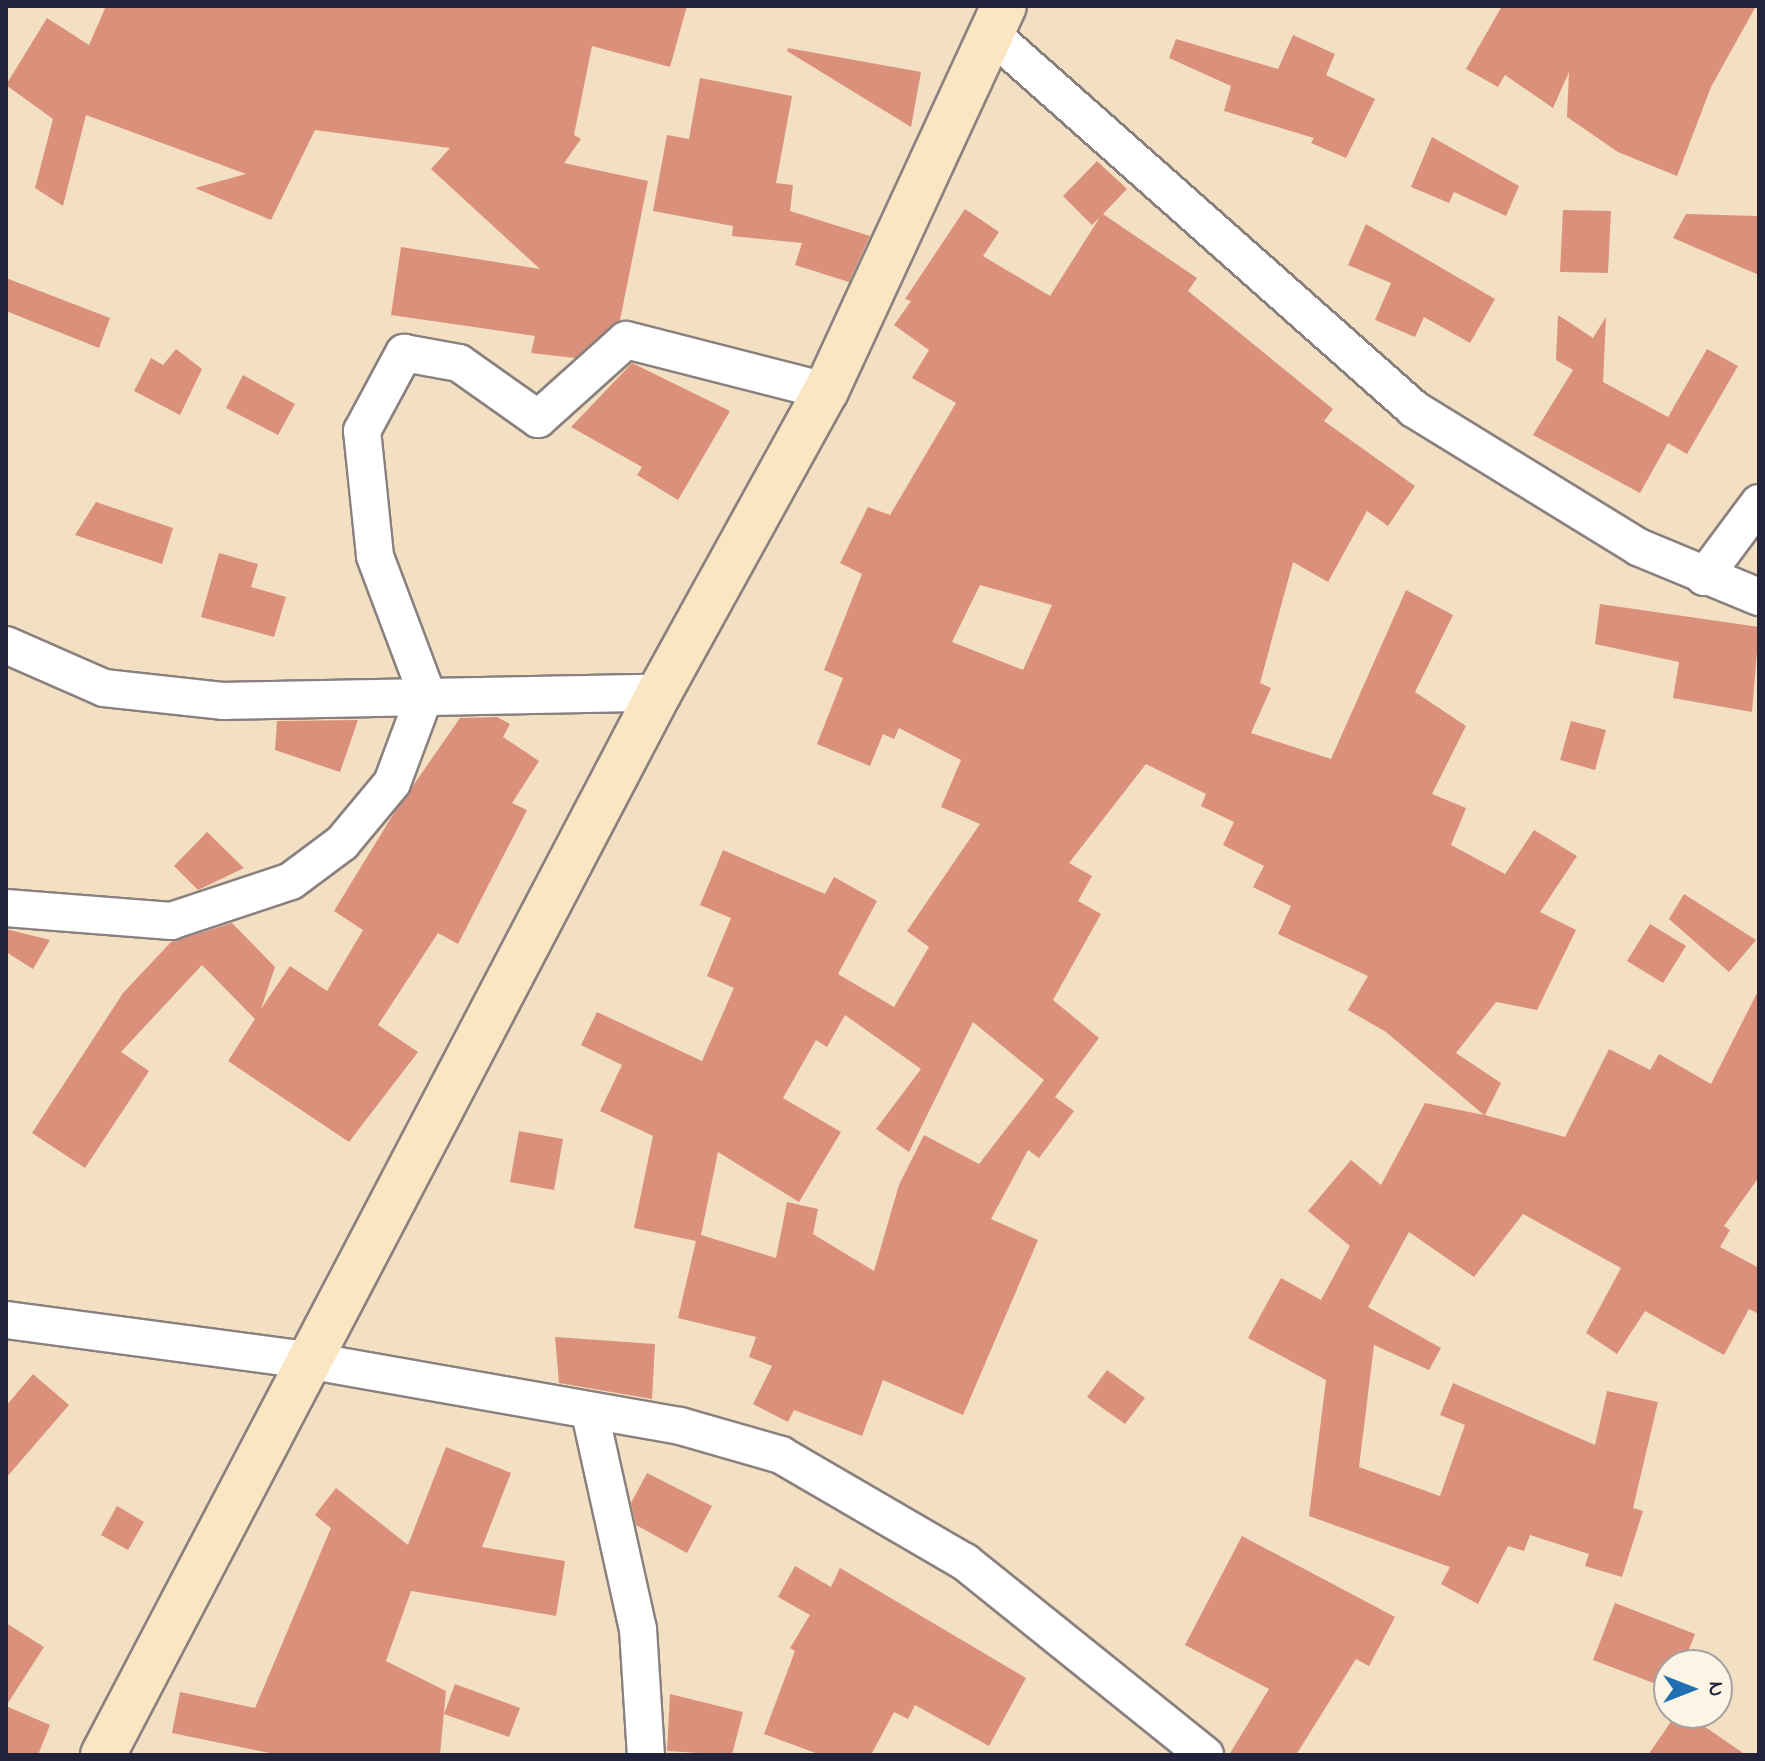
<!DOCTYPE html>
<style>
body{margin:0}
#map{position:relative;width:1765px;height:1761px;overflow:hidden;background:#f3e0c3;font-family:"Indie Flower",sans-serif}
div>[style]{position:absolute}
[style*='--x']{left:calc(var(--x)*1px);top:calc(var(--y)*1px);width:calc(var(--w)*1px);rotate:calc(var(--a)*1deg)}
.building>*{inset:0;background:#da907b}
.roads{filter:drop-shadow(2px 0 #8a817f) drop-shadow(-2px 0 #8a817f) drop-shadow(0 2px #8a817f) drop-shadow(0 -2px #8a817f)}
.street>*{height:36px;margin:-18px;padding:0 18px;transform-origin:18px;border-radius:18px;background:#fff}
.secondary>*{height:44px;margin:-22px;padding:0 22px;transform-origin:22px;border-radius:22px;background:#fbe6c4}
span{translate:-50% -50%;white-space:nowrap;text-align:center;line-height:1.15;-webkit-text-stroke:6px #fcf5e5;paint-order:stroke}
.frame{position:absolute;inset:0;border:8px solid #22223b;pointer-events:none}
.north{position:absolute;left:1653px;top:1649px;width:80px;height:80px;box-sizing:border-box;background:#fcf5e5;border:2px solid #a5a1a1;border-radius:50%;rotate:90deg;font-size:22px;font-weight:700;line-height:32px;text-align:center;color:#22223b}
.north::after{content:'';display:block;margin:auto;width:28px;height:36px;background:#1f6fb2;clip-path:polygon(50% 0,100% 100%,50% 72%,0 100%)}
</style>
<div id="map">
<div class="building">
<i style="clip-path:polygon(106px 6px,687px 6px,670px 67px,592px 46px,574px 135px,581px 139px,564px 163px,648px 181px,620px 320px,575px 358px,531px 353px,535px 336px,391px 315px,401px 247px,540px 269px,431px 169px,450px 148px,315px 130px,271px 220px,195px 188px,246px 174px,86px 115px,63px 206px,35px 188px,53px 119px,6px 85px,47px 18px,89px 45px)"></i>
<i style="clip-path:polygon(1502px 6px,1756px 6px,1711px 87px,1677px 176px,1618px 152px,1567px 117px,1569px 72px,1553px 108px,1505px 75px,1498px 87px,1466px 69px)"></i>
<i style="clip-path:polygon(1293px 35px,1335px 54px,1326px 75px,1375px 99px,1346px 158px,1311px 143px,1314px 138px,1224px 111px,1231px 86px,1169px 58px,1176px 39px,1278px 69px)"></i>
<i style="clip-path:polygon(788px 48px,921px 72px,911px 127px,787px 51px)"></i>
<i style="clip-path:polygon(700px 78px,792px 96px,776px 183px,793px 185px,790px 211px,870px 236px,849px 282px,795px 265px,802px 243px,732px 236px,733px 226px,653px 211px,667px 135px,689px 139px)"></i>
<i style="clip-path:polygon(1432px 137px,1519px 186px,1506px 216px,1454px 192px,1449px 203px,1411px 187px)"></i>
<i style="clip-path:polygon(evenodd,1097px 161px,1127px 189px,1103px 214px,1197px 278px,1188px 291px,1333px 409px,1324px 421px,1415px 486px,1388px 526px,1367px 511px,1328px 582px,1293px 562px,1260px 683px,1271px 688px,1251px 733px,1331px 759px,1406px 590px,1453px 615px,1415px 692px,1466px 726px,1432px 794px,1466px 808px,1451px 845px,1505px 874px,1534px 830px,1577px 856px,1540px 912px,1576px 930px,1537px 1010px,1496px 1002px,1456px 1053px,1501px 1083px,1485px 1115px,1565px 1137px,1609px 1049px,1650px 1070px,1659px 1054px,1711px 1084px,1759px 989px,1759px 1177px,1724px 1226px,1730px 1230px,1720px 1247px,1759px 1268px,1759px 1314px,1749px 1309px,1724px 1355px,1645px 1311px,1617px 1354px,1586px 1333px,1621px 1268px,1523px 1214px,1474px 1277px,1409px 1232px,1368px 1307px,1441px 1348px,1429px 1370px,1374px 1345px,1359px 1467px,1440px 1496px,1465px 1425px,1440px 1415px,1453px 1383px,1595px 1445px,1607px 1391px,1658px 1402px,1633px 1508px,1643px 1511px,1622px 1577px,1585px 1566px,1589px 1554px,1530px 1535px,1524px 1551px,1508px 1546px,1478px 1604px,1441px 1584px,1450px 1567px,1309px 1516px,1326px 1380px,1248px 1338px,1281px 1278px,1321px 1300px,1350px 1246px,1308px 1211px,1351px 1160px,1381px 1185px,1425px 1103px,1484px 1115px,1386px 1032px,1348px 1010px,1368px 976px,1278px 934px,1291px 906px,1253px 887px,1264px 866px,1223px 845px,1234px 822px,1201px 806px,1206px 794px,1146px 764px,1069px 863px,1092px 876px,1078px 901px,1101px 914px,1053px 1000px,1099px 1038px,1055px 1097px,1074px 1111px,1039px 1158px,1028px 1150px,991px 1219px,1038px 1240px,963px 1415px,883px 1380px,862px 1436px,794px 1410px,788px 1422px,753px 1404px,772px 1366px,749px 1357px,756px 1337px,678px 1318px,696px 1241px,634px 1228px,653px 1136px,600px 1111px,622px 1065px,581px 1045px,597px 1012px,702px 1061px,734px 988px,707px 976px,731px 918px,700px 905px,723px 850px,825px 894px,834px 877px,877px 901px,838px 974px,894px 1007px,929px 947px,907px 931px,980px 824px,941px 807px,961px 760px,899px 728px,894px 739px,883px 734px,870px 766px,817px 744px,843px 678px,824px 670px,862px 574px,840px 563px,868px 507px,890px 515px,956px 403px,912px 378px,929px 350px,894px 325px,911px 301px,905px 299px,965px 209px,999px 232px,983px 256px,1050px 296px,1100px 217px,1092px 225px,1063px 196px,1097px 161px,980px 585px,1052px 605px,1023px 670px,952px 642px,980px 585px,1097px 161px,845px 1015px,921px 1069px,876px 1129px,909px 1152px,973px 1022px,1044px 1080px,979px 1164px,924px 1135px,899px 1185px,874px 1271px,813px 1234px,818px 1209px,787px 1202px,776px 1258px,701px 1235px,718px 1152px,799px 1202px,841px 1132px,783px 1098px,816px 1040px,827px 1047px,845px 1015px)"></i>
<i style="clip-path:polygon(1563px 210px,1611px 211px,1608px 273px,1560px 272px)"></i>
<i style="clip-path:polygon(1686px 214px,1759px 216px,1759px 275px,1673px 238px)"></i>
<i style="clip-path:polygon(1366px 224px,1495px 299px,1470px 343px,1424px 317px,1415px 337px,1375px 320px,1391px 283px,1348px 265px)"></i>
<i style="clip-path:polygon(6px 278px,110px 318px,99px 348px,6px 311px)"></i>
<i style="clip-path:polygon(1558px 315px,1593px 338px,1606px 317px,1603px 382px,1668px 417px,1707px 349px,1738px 366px,1687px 454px,1668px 443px,1640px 493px,1533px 435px,1573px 370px,1556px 360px)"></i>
<i style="clip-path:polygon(176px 349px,202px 369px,180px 415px,134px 391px,151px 358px,163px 365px)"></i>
<i style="clip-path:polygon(632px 363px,730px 411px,678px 500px,637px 475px,642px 467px,571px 427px)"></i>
<i style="clip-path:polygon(243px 375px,295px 404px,278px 435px,226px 408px)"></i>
<i style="clip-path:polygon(96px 502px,173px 528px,162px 564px,75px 535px)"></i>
<i style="clip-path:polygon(219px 553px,258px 564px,251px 587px,286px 597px,274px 637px,201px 617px)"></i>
<i style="clip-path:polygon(1600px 604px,1759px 627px,1752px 712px,1673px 698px,1679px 662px,1595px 644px)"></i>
<i style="clip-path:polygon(497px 717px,510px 724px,503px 737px,539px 761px,512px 803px,527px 810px,458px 944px,438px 933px,378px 1025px,418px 1052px,349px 1142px,228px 1061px,255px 1019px,202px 965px,121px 1052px,149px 1071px,85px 1168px,32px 1133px,123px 993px,171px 942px,232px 923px,275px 967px,261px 1009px,290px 966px,327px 991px,363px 930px,334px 911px,394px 813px,460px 718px)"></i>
<i style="clip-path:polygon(358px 720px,340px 772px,275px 750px,277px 721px)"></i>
<i style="clip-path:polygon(1571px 721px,1606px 730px,1595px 770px,1560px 760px)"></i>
<i style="clip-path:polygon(207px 832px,244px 868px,198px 890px,174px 866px)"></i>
<i style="clip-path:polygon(1684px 894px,1756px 940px,1729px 972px,1669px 919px)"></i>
<i style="clip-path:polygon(1650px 924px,1686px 946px,1663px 983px,1627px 961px)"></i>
<i style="clip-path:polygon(6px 929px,50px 940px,33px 969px,6px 952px)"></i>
<i style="clip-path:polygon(519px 1131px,563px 1139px,554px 1190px,510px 1182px)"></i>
<i style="clip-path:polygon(555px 1337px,655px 1344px,652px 1399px,559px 1383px)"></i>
<i style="clip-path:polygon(1107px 1370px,1145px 1398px,1125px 1424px,1087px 1397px)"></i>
<i style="clip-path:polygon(33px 1374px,69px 1405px,6px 1478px,6px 1406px)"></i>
<i style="clip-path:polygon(446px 1447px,511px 1473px,482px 1547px,565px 1561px,556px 1616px,411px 1591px,386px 1661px,446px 1691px,440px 1755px,279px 1755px,172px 1733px,180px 1692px,255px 1708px,331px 1528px,315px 1515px,336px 1488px,408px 1545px)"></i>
<i style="clip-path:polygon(647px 1473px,712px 1506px,687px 1553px,636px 1525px,631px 1503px)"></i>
<i style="clip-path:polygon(117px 1506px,144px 1522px,128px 1550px,101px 1535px)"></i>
<i style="clip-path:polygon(1242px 1536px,1395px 1617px,1369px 1666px,1356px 1659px,1296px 1755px,1229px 1755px,1269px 1689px,1185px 1645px)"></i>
<i style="clip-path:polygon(795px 1566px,831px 1587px,840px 1568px,1026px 1678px,989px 1746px,915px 1705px,908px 1719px,894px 1712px,871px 1755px,821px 1755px,764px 1734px,795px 1651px,790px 1648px,810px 1615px,778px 1597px)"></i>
<i style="clip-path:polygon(1615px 1603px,1695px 1634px,1683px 1665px,1669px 1665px,1669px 1689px,1593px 1660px)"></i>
<i style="clip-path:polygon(6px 1623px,44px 1647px,6px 1706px,50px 1725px,38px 1755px,6px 1755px)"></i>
<i style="clip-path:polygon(455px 1684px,520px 1708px,509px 1737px,444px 1714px)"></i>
<i style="clip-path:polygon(670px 1694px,743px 1712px,732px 1755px,667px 1751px)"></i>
<i style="clip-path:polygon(1677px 1713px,1685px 1713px,1746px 1755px,1648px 1755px)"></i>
</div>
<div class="roads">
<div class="street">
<i style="--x:989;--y:32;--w:568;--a:41.57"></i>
<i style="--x:1414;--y:409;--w:263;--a:31.6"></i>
<i style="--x:1638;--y:547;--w:131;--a:22.5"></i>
<i style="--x:1704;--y:577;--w:92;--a:-53.4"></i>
<i style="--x:6;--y:645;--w:107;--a:23.7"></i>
<i style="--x:104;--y:688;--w:121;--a:6.2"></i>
<i style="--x:224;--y:701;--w:435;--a:-1.1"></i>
<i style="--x:6;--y:908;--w:166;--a:4.5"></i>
<i style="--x:171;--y:921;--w:126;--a:-18.4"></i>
<i style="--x:291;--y:881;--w:64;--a:-36.7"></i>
<i style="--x:342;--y:843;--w:78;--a:-50.2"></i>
<i style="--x:392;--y:783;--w:97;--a:-69.5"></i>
<i style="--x:426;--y:692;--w:145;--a:-110.6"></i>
<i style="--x:375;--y:556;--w:126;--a:-95.9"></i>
<i style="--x:362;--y:431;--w:89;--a:-61.7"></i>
<i style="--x:404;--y:353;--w:56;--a:10.3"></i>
<i style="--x:459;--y:363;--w:97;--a:35.3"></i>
<i style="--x:538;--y:419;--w:118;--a:-41.9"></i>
<i style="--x:626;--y:340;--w:206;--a:14.3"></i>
<i style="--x:6;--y:1320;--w:303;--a:7.6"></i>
<i style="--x:306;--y:1360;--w:380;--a:10"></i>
<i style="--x:680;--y:1426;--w:105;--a:16"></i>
<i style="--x:781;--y:1455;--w:213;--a:30.2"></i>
<i style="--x:965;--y:1562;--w:308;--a:38.8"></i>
<i style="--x:590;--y:1413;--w:221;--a:77.5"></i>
<i style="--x:638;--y:1629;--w:126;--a:86.4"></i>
</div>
<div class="secondary">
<i style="--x:103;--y:1755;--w:1199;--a:-62.37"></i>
<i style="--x:659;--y:693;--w:345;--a:-61.1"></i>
<i style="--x:826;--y:391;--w:424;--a:-65.2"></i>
</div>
</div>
<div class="frame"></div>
<div class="north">N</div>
</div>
